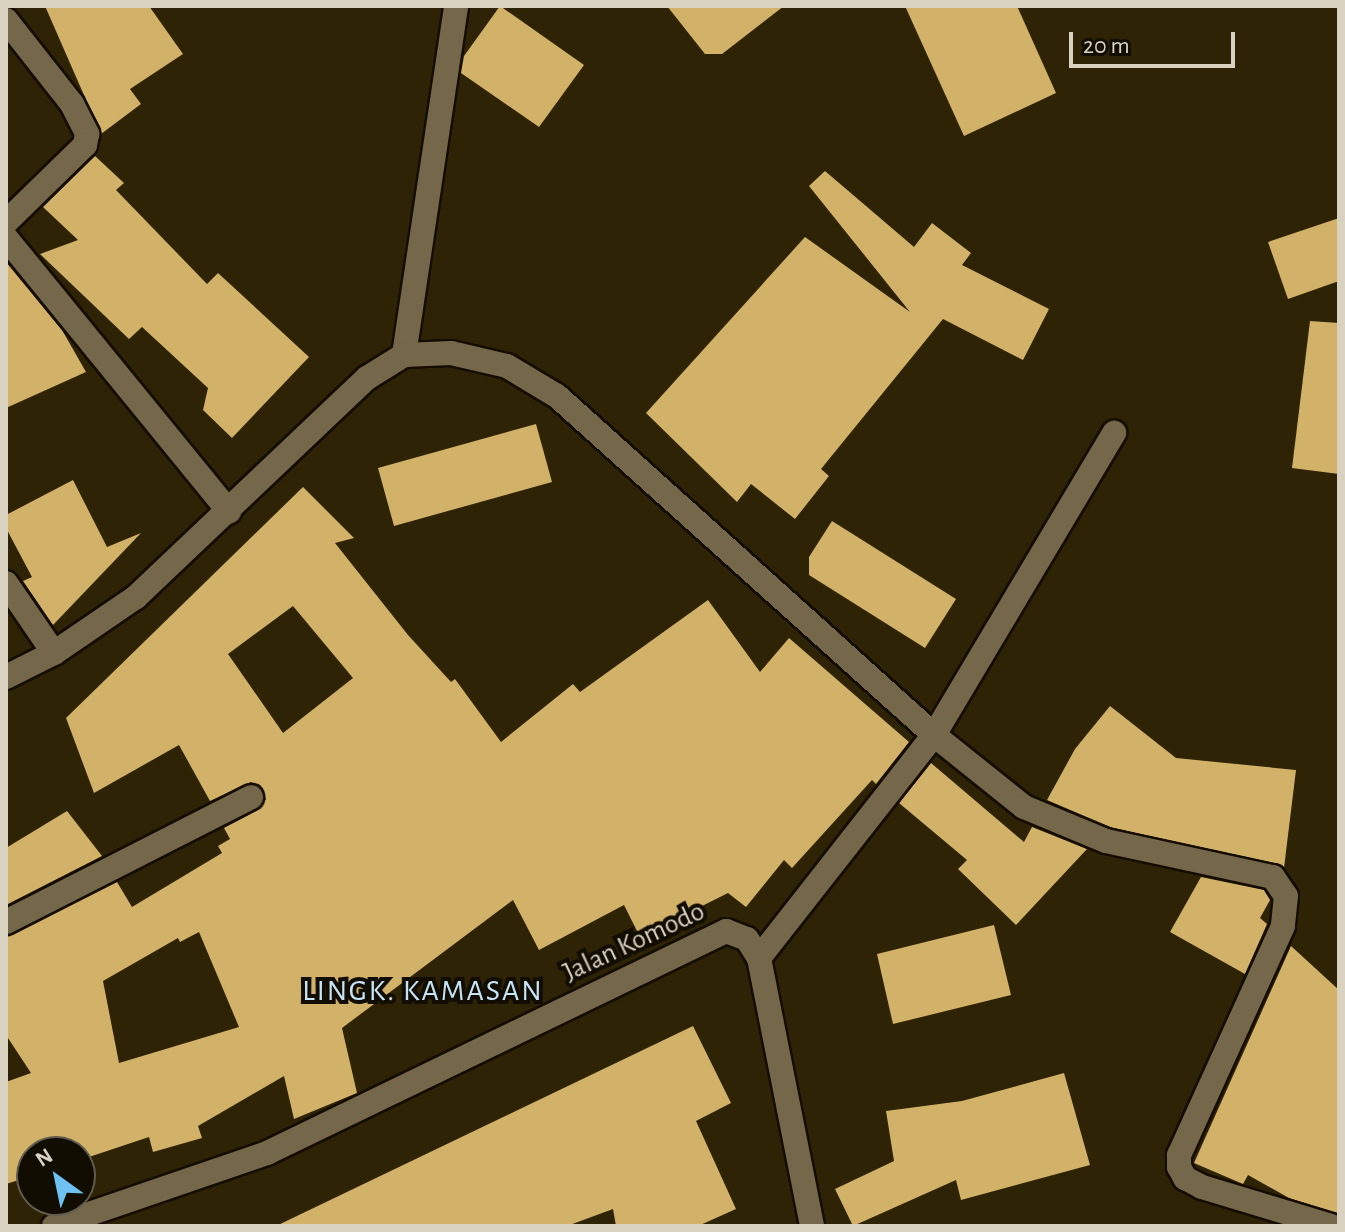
<!DOCTYPE html>
<style>
body{margin:0}
#map{position:relative;width:1345px;height:1232px;overflow:hidden;background:#2f2305;font-family:"Alegreya Sans",sans-serif}
div>[style]{position:absolute}
[style*='--x']{left:calc(var(--x)*1px);top:calc(var(--y)*1px);width:calc(var(--w)*1px);rotate:calc(var(--a)*1deg)}
.building>*{inset:0;background:#d2b268}
.roads{filter:drop-shadow(2px 0 #150c00) drop-shadow(-2px 0 #150c00) drop-shadow(0 2px #150c00) drop-shadow(0 -2px #150c00)}
.minor>*{height:24px;margin:-12px;padding:0 12px;transform-origin:12px;border-radius:12px;background:#756749}
span{translate:-50% -50%;white-space:nowrap;text-align:center;line-height:1.15;-webkit-text-stroke:8px #120d03;paint-order:stroke}
.street-label{font-size:28px;color:#d9d2c1}
.neighbourhood-label{font-size:30px;color:#c7e4f7;letter-spacing:2px}
.frame{position:absolute;inset:0;border:8px solid #d9d2c1;pointer-events:none}
.north{position:absolute;left:16px;top:1136px;width:80px;height:80px;box-sizing:border-box;background:#120d03;border:2px solid #625c4f;border-radius:50%;rotate:327deg;font-size:22px;font-weight:700;line-height:32px;text-align:center;color:#d9d2c1}
.north::after{content:'';display:block;margin:auto;width:28px;height:36px;background:#6ec2f3;clip-path:polygon(50% 0,100% 100%,50% 72%,0 100%)}
.scale{position:absolute;left:1069px;top:32px;width:166px;height:36px;box-sizing:border-box;border:4px solid #d9d2c1;border-top:0;padding-left:10px;font-size:24px;line-height:28px;white-space:nowrap;color:#d9d2c1;-webkit-text-stroke:6px #120d03;paint-order:stroke}
</style>
<div id="map">
<div class="building">
<i style="clip-path:polygon(45px 6px,149px 6px,183px 54px,130px 89px,141px 104px,101px 134px)"></i>
<i style="clip-path:polygon(500px 6px,584px 65px,539px 127px,461px 73px,464px 56px)"></i>
<i style="clip-path:polygon(667px 6px,784px 6px,722px 54px,705px 54px)"></i>
<i style="clip-path:polygon(905px 6px,1017px 6px,1056px 93px,964px 136px)"></i>
<i style="clip-path:polygon(95px 156px,124px 183px,116px 190px,207px 284px,218px 273px,309px 357px,232px 438px,203px 410px,208px 388px,142px 327px,129px 339px,40px 254px,78px 240px,43px 207px)"></i>
<i style="clip-path:polygon(825px 171px,914px 247px,932px 223px,971px 253px,962px 265px,1049px 309px,1023px 360px,943px 319px,821px 469px,829px 476px,795px 519px,751px 484px,737px 502px,646px 413px,805px 237px,910px 312px,809px 186px)"></i>
<i style="clip-path:polygon(1339px 218px,1339px 281px,1288px 299px,1268px 242px)"></i>
<i style="clip-path:polygon(6px 262px,62px 330px,86px 372px,6px 408px)"></i>
<i style="clip-path:polygon(1310px 321px,1339px 323px,1339px 474px,1292px 468px)"></i>
<i style="clip-path:polygon(536px 424px,552px 482px,394px 526px,378px 468px)"></i>
<i style="clip-path:polygon(73px 480px,107px 547px,141px 533px,53px 625px,23px 581px,32px 577px,6px 528px,6px 515px)"></i>
<i style="clip-path:polygon(evenodd,303px 487px,354px 538px,335px 543px,408px 635px,451px 682px,455px 679px,501px 742px,573px 684px,580px 692px,708px 600px,760px 672px,789px 638px,909px 742px,876px 784px,872px 780px,792px 868px,784px 860px,746px 907px,728px 893px,640px 937px,624px 905px,539px 950px,513px 900px,342px 1028px,357px 1093px,294px 1119px,284px 1076px,198px 1126px,202px 1138px,153px 1152px,149px 1137px,80px 1160px,80px 1152px,32px 1152px,32px 1176px,6px 1184px,6px 1082px,31px 1073px,6px 1035px,6px 937px,117px 882px,132px 907px,222px 853px,218px 846px,230px 839px,224px 828px,258px 810px,266px 799px,260px 785px,251px 782px,210px 801px,179px 745px,94px 793px,66px 718px,303px 487px,293px 606px,353px 678px,283px 733px,228px 654px,293px 606px,303px 487px,199px 932px,239px 1027px,119px 1063px,103px 981px,178px 938px,180px 942px,199px 932px)"></i>
<i style="clip-path:polygon(832px 521px,956px 599px,925px 648px,809px 575px,809px 557px)"></i>
<i style="clip-path:polygon(1110px 706px,1176px 758px,1296px 770px,1284px 868px,1110px 827px,1047px 800px,1075px 749px)"></i>
<i style="clip-path:polygon(931px 763px,1024px 842px,1032px 827px,1087px 849px,1016px 925px,958px 869px,967px 860px,899px 803px)"></i>
<i style="clip-path:polygon(67px 811px,102px 856px,6px 905px,6px 848px)"></i>
<i style="clip-path:polygon(1201px 877px,1264px 890px,1270px 900px,1260px 918px,1267px 924px,1245px 974px,1170px 932px)"></i>
<i style="clip-path:polygon(994px 925px,1011px 995px,893px 1024px,877px 954px)"></i>
<i style="clip-path:polygon(1291px 946px,1339px 990px,1339px 1214px,1289px 1198px,1248px 1175px,1243px 1184px,1194px 1163px)"></i>
<i style="clip-path:polygon(693px 1026px,731px 1103px,696px 1121px,736px 1209px,698px 1226px,616px 1226px,613px 1209px,567px 1226px,276px 1226px)"></i>
<i style="clip-path:polygon(1064px 1073px,1090px 1165px,961px 1200px,956px 1180px,853px 1226px,835px 1189px,894px 1161px,886px 1111px,962px 1101px)"></i>
</div>
<div class="roads">
<div class="minor">
<i style="--x:6;--y:20;--w:107;--a:51.8"></i>
<i style="--x:72;--y:104;--w:34;--a:63"></i>
<i style="--x:87;--y:134;--w:11;--a:100"></i>
<i style="--x:85;--y:145;--w:110;--a:135.7"></i>
<i style="--x:6;--y:238;--w:353;--a:50.8"></i>
<i style="--x:404;--y:355;--w:353;--a:-81.5"></i>
<i style="--x:6;--y:583;--w:85;--a:55.6"></i>
<i style="--x:6;--y:677;--w:54;--a:-26.6"></i>
<i style="--x:54;--y:653;--w:99;--a:-34.3"></i>
<i style="--x:136;--y:597;--w:318;--a:-43.5"></i>
<i style="--x:367;--y:378;--w:44;--a:-31.9"></i>
<i style="--x:404;--y:355;--w:47;--a:-2.4"></i>
<i style="--x:451;--y:353;--w:57;--a:13.1"></i>
<i style="--x:507;--y:366;--w:58;--a:31"></i>
<i style="--x:557;--y:396;--w:507;--a:41.96"></i>
<i style="--x:934;--y:735;--w:115;--a:38.7"></i>
<i style="--x:1024;--y:807;--w:89;--a:22.5"></i>
<i style="--x:1106;--y:841;--w:171;--a:12.2"></i>
<i style="--x:1273;--y:877;--w:23;--a:56"></i>
<i style="--x:1286;--y:896;--w:30;--a:96"></i>
<i style="--x:1283;--y:926;--w:252;--a:114.4"></i>
<i style="--x:1179;--y:1155;--w:12;--a:90"></i>
<i style="--x:1179;--y:1167;--w:13;--a:61"></i>
<i style="--x:1185;--y:1178;--w:19;--a:28"></i>
<i style="--x:1202;--y:1187;--w:135;--a:16.8"></i>
<i style="--x:6;--y:922;--w:275;--a:-27"></i>
<i style="--x:759;--y:958;--w:283;--a:-51.9"></i>
<i style="--x:934;--y:735;--w:352;--a:-59.2"></i>
<i style="--x:54;--y:1226;--w:225;--a:-18.9"></i>
<i style="--x:267;--y:1153;--w:510;--a:-25.81"></i>
<i style="--x:726;--y:931;--w:22;--a:21"></i>
<i style="--x:747;--y:939;--w:22;--a:58"></i>
<i style="--x:759;--y:958;--w:273;--a:78.8"></i>
</div>
</div>
<div class="street-label">
<span style="left:634px;top:942px;rotate:-25deg">Jalan Komodo</span>
</div>
<div class="neighbourhood-label">
<span style="left:423px;top:991px">LINGK. KAMASAN</span>
</div>
<div class="frame"></div>
<div class="north">N</div>
<div class="scale">20 m</div>
</div>
